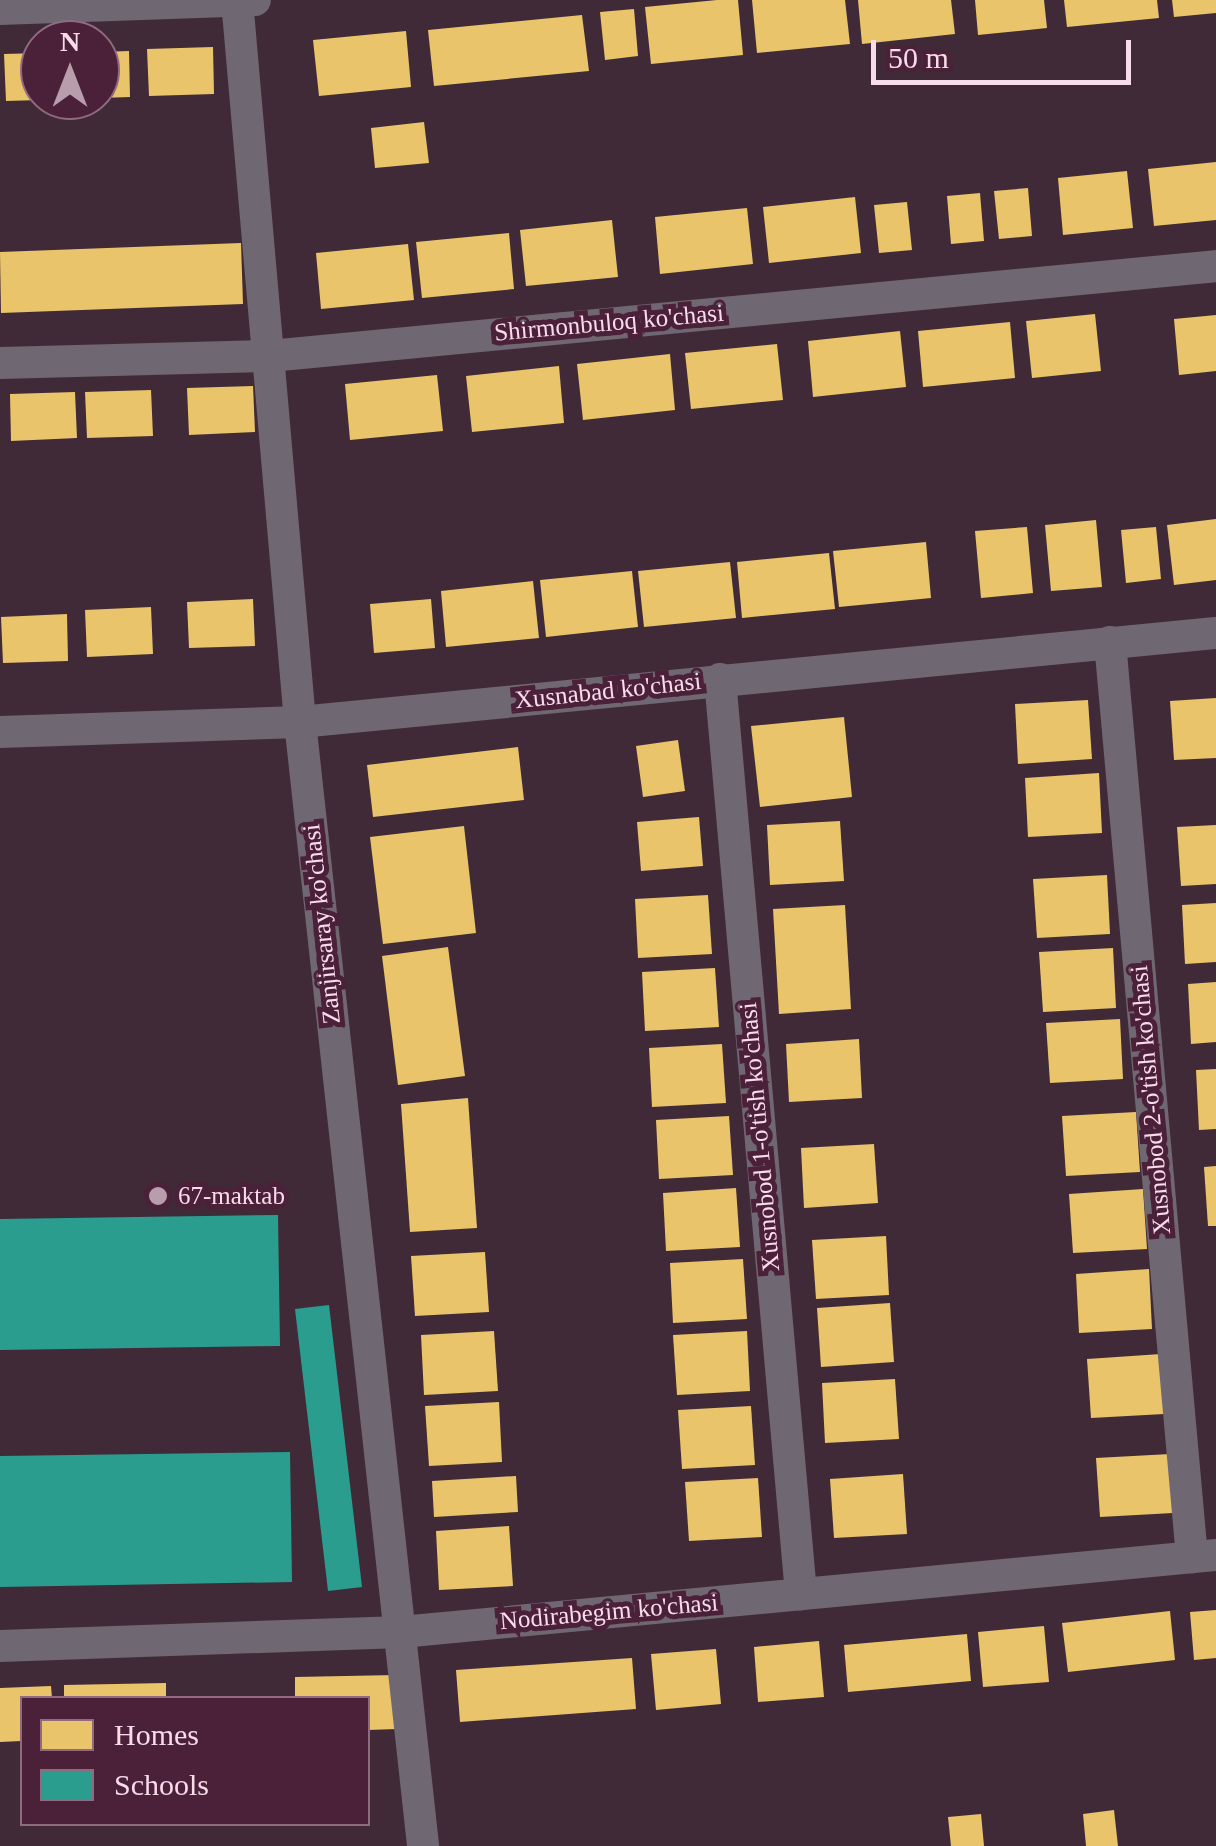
<!DOCTYPE html>
<style>
body{margin:0}
#map{position:relative;width:1216px;height:1846px;overflow:hidden;background:#412a38;font-family:"Times New Roman",serif}
div>[style]{position:absolute}
[style*='--x']{left:calc(var(--x)*1px);top:calc(var(--y)*1px);width:calc(var(--w)*1px);rotate:calc(var(--a)*1deg)}
.homes>*{inset:0;background:#e9c46a}
.schools>*{inset:0;background:#2a9d8f}
.street>*{height:32px;margin:-16px;padding:0 16px;transform-origin:16px;border-radius:16px;background:#6f6771}
.dots>*{width:28px;height:28px;translate:-50% -50%;box-sizing:border-box;border:5px solid #4b2039;border-radius:50%}
span{translate:-50% -50%;white-space:nowrap;text-align:center;line-height:1.15;-webkit-text-stroke:10px #4b2039;paint-order:stroke}
.street-label{font-size:25px;color:#f8dcea}
.poi-label{font-size:25px;color:#f8dcea}
.left{translate:0 -50%;text-align:left}
.legend{position:absolute;left:20px;top:1696px;width:350px;height:130px;box-sizing:border-box;background:#4b2039;border:2px solid #906b80;margin:0;padding:12px 18px;list-style:none;font-size:30px;color:#f8dcea}
.legend li{display:flex;align-items:center;gap:20px;height:50px}
.legend b{width:50px;border:2px solid #906b80}
.north{position:absolute;left:20px;top:20px;width:100px;height:100px;box-sizing:border-box;background:#4b2039;border:2px solid #906b80;border-radius:50%;rotate:0deg;font-size:28px;font-weight:700;line-height:40px;text-align:center;color:#f8dcea}
.north::after{content:'';display:block;margin:auto;width:35px;height:45px;background:#b89eac;clip-path:polygon(50% 0,100% 100%,50% 72%,0 100%)}
.scale{position:absolute;left:871px;top:40px;width:260px;height:45px;box-sizing:border-box;border:5px solid #f8dcea;border-top:0;padding-left:12px;font-size:30px;line-height:35px;white-space:nowrap;color:#f8dcea;-webkit-text-stroke:8px #4b2039;paint-order:stroke}
</style>
<div id="map">
<div class="homes">
<i style="clip-path:polygon(717px 0,738px 0,743px 55px,651px 64px,645px 7px)"></i>
<i style="clip-path:polygon(752px 0,845px 0,850px 44px,757px 53px)"></i>
<i style="clip-path:polygon(858px 0,951px 0,955px 34px,862px 44px)"></i>
<i style="clip-path:polygon(975px 0,1044px 0,1047px 28px,978px 35px)"></i>
<i style="clip-path:polygon(1064px 0,1157px 0,1159px 18px,1067px 27px)"></i>
<i style="clip-path:polygon(1172px 0,1216px 0,1216px 13px,1174px 17px)"></i>
<i style="clip-path:polygon(634px 9px,638px 56px,605px 60px,600px 12px)"></i>
<i style="clip-path:polygon(582px 15px,589px 71px,434px 86px,428px 30px)"></i>
<i style="clip-path:polygon(406px 31px,411px 87px,319px 96px,313px 40px)"></i>
<i style="clip-path:polygon(213px 47px,214px 94px,149px 96px,147px 49px)"></i>
<i style="clip-path:polygon(129px 51px,130px 97px,100px 98px,100px 52px)"></i>
<i style="clip-path:polygon(40px 53px,40px 100px,6px 101px,4px 54px)"></i>
<i style="clip-path:polygon(424px 122px,429px 163px,375px 168px,371px 128px)"></i>
<i style="clip-path:polygon(1216px 162px,1216px 220px,1154px 226px,1148px 169px)"></i>
<i style="clip-path:polygon(1127px 171px,1133px 228px,1063px 235px,1058px 178px)"></i>
<i style="clip-path:polygon(1028px 188px,1032px 236px,999px 239px,994px 191px)"></i>
<i style="clip-path:polygon(980px 193px,984px 241px,951px 244px,947px 196px)"></i>
<i style="clip-path:polygon(855px 197px,861px 253px,769px 263px,763px 207px)"></i>
<i style="clip-path:polygon(907px 202px,912px 250px,879px 253px,874px 205px)"></i>
<i style="clip-path:polygon(747px 208px,753px 264px,660px 274px,655px 217px)"></i>
<i style="clip-path:polygon(612px 220px,618px 277px,526px 286px,520px 230px)"></i>
<i style="clip-path:polygon(509px 233px,514px 289px,422px 298px,416px 242px)"></i>
<i style="clip-path:polygon(241px 243px,243px 304px,1px 313px,0 252px)"></i>
<i style="clip-path:polygon(408px 244px,414px 300px,321px 309px,316px 253px)"></i>
<i style="clip-path:polygon(1095px 314px,1101px 371px,1032px 378px,1026px 321px)"></i>
<i style="clip-path:polygon(1216px 315px,1216px 371px,1179px 375px,1174px 319px)"></i>
<i style="clip-path:polygon(1010px 322px,1015px 378px,923px 387px,918px 331px)"></i>
<i style="clip-path:polygon(900px 331px,906px 387px,813px 397px,808px 341px)"></i>
<i style="clip-path:polygon(777px 344px,783px 400px,691px 409px,685px 353px)"></i>
<i style="clip-path:polygon(670px 354px,675px 410px,583px 420px,577px 364px)"></i>
<i style="clip-path:polygon(559px 366px,564px 423px,472px 432px,466px 376px)"></i>
<i style="clip-path:polygon(437px 375px,443px 431px,350px 440px,345px 384px)"></i>
<i style="clip-path:polygon(253px 386px,255px 432px,189px 435px,187px 388px)"></i>
<i style="clip-path:polygon(151px 390px,153px 436px,87px 438px,85px 392px)"></i>
<i style="clip-path:polygon(75px 392px,77px 438px,11px 441px,10px 394px)"></i>
<i style="clip-path:polygon(1216px 519px,1216px 580px,1174px 585px,1167px 525px)"></i>
<i style="clip-path:polygon(1096px 520px,1102px 587px,1051px 591px,1045px 525px)"></i>
<i style="clip-path:polygon(1027px 527px,1033px 593px,981px 598px,975px 531px)"></i>
<i style="clip-path:polygon(1156px 527px,1161px 579px,1126px 583px,1121px 530px)"></i>
<i style="clip-path:polygon(926px 542px,931px 598px,839px 607px,833px 551px)"></i>
<i style="clip-path:polygon(829px 553px,835px 609px,742px 618px,737px 562px)"></i>
<i style="clip-path:polygon(730px 562px,736px 618px,644px 627px,638px 571px)"></i>
<i style="clip-path:polygon(632px 571px,638px 627px,546px 637px,540px 580px)"></i>
<i style="clip-path:polygon(533px 581px,539px 638px,446px 647px,441px 591px)"></i>
<i style="clip-path:polygon(253px 599px,255px 646px,189px 648px,187px 602px)"></i>
<i style="clip-path:polygon(431px 599px,435px 648px,374px 653px,370px 604px)"></i>
<i style="clip-path:polygon(151px 607px,153px 654px,87px 657px,85px 610px)"></i>
<i style="clip-path:polygon(67px 614px,68px 661px,3px 663px,1px 617px)"></i>
<i style="clip-path:polygon(1216px 698px,1216px 758px,1174px 760px,1170px 701px)"></i>
<i style="clip-path:polygon(1088px 700px,1092px 759px,1018px 764px,1015px 704px)"></i>
<i style="clip-path:polygon(844px 717px,852px 797px,760px 807px,751px 726px)"></i>
<i style="clip-path:polygon(678px 740px,685px 791px,643px 797px,636px 746px)"></i>
<i style="clip-path:polygon(518px 747px,524px 800px,373px 817px,367px 765px)"></i>
<i style="clip-path:polygon(1099px 773px,1102px 833px,1028px 837px,1025px 778px)"></i>
<i style="clip-path:polygon(699px 817px,703px 866px,641px 871px,637px 822px)"></i>
<i style="clip-path:polygon(840px 821px,844px 881px,770px 885px,767px 825px)"></i>
<i style="clip-path:polygon(1216px 825px,1216px 884px,1181px 886px,1177px 827px)"></i>
<i style="clip-path:polygon(464px 826px,476px 933px,383px 944px,370px 837px)"></i>
<i style="clip-path:polygon(1107px 875px,1110px 934px,1037px 938px,1033px 879px)"></i>
<i style="clip-path:polygon(708px 895px,712px 954px,638px 958px,635px 899px)"></i>
<i style="clip-path:polygon(1216px 903px,1216px 962px,1185px 964px,1182px 905px)"></i>
<i style="clip-path:polygon(845px 905px,851px 1009px,779px 1014px,773px 909px)"></i>
<i style="clip-path:polygon(448px 947px,465px 1076px,398px 1085px,382px 956px)"></i>
<i style="clip-path:polygon(1113px 948px,1116px 1008px,1043px 1012px,1039px 952px)"></i>
<i style="clip-path:polygon(715px 968px,719px 1027px,645px 1031px,642px 972px)"></i>
<i style="clip-path:polygon(1216px 982px,1216px 1042px,1191px 1044px,1188px 984px)"></i>
<i style="clip-path:polygon(1120px 1019px,1123px 1079px,1050px 1083px,1046px 1023px)"></i>
<i style="clip-path:polygon(859px 1039px,862px 1098px,789px 1102px,786px 1044px)"></i>
<i style="clip-path:polygon(722px 1044px,726px 1103px,652px 1107px,649px 1048px)"></i>
<i style="clip-path:polygon(1216px 1069px,1216px 1129px,1199px 1130px,1196px 1070px)"></i>
<i style="clip-path:polygon(468px 1098px,477px 1228px,410px 1232px,401px 1104px)"></i>
<i style="clip-path:polygon(1136px 1112px,1140px 1172px,1066px 1176px,1062px 1116px)"></i>
<i style="clip-path:polygon(729px 1116px,733px 1175px,659px 1179px,656px 1120px)"></i>
<i style="clip-path:polygon(874px 1144px,878px 1203px,804px 1208px,801px 1148px)"></i>
<i style="clip-path:polygon(1216px 1166px,1216px 1226px,1208px 1226px,1204px 1167px)"></i>
<i style="clip-path:polygon(736px 1188px,740px 1247px,666px 1251px,663px 1193px)"></i>
<i style="clip-path:polygon(1143px 1189px,1147px 1249px,1073px 1253px,1069px 1194px)"></i>
<i style="clip-path:polygon(886px 1236px,889px 1295px,816px 1299px,812px 1240px)"></i>
<i style="clip-path:polygon(485px 1252px,489px 1312px,415px 1316px,411px 1256px)"></i>
<i style="clip-path:polygon(743px 1259px,747px 1319px,673px 1323px,670px 1263px)"></i>
<i style="clip-path:polygon(1149px 1269px,1152px 1329px,1079px 1333px,1076px 1274px)"></i>
<i style="clip-path:polygon(890px 1303px,894px 1362px,821px 1367px,817px 1308px)"></i>
<i style="clip-path:polygon(494px 1331px,498px 1391px,424px 1395px,421px 1335px)"></i>
<i style="clip-path:polygon(747px 1331px,750px 1391px,677px 1395px,673px 1335px)"></i>
<i style="clip-path:polygon(1161px 1354px,1164px 1414px,1091px 1418px,1087px 1359px)"></i>
<i style="clip-path:polygon(895px 1379px,899px 1439px,825px 1443px,822px 1383px)"></i>
<i style="clip-path:polygon(499px 1402px,502px 1462px,429px 1466px,425px 1406px)"></i>
<i style="clip-path:polygon(751px 1406px,755px 1465px,682px 1469px,678px 1410px)"></i>
<i style="clip-path:polygon(1170px 1454px,1173px 1513px,1100px 1517px,1096px 1458px)"></i>
<i style="clip-path:polygon(903px 1474px,907px 1534px,834px 1538px,830px 1479px)"></i>
<i style="clip-path:polygon(516px 1476px,518px 1512px,434px 1517px,432px 1481px)"></i>
<i style="clip-path:polygon(758px 1478px,762px 1537px,689px 1541px,685px 1482px)"></i>
<i style="clip-path:polygon(509px 1526px,513px 1586px,439px 1590px,436px 1531px)"></i>
<i style="clip-path:polygon(1216px 1610px,1216px 1658px,1194px 1660px,1190px 1612px)"></i>
<i style="clip-path:polygon(1170px 1611px,1175px 1660px,1068px 1672px,1062px 1623px)"></i>
<i style="clip-path:polygon(1044px 1626px,1049px 1682px,983px 1687px,978px 1632px)"></i>
<i style="clip-path:polygon(967px 1634px,971px 1681px,848px 1692px,844px 1645px)"></i>
<i style="clip-path:polygon(819px 1641px,824px 1697px,758px 1702px,754px 1647px)"></i>
<i style="clip-path:polygon(716px 1649px,721px 1704px,656px 1710px,651px 1654px)"></i>
<i style="clip-path:polygon(632px 1658px,636px 1709px,460px 1722px,456px 1670px)"></i>
<i style="clip-path:polygon(396px 1675px,397px 1729px,368px 1730px,368px 1698px,295px 1698px,295px 1677px)"></i>
<i style="clip-path:polygon(166px 1683px,166px 1698px,64px 1698px,64px 1685px)"></i>
<i style="clip-path:polygon(51px 1686px,52px 1698px,22px 1698px,22px 1741px,0 1742px,0 1688px)"></i>
<i style="clip-path:polygon(1114px 1810px,1118px 1846px,1086px 1846px,1083px 1814px)"></i>
<i style="clip-path:polygon(981px 1814px,984px 1846px,951px 1846px,948px 1817px)"></i>
</div>
<div class="schools">
<i style="clip-path:polygon(278px 1215px,280px 1346px,0 1350px,0 1219px)"></i>
<i style="clip-path:polygon(329px 1305px,362px 1587px,328px 1591px,295px 1309px)"></i>
<i style="clip-path:polygon(290px 1452px,292px 1582px,0 1587px,0 1456px)"></i>
</div>
<div class="street">
<i style="--x:237;--y:0;--w:725;--a:85.01"></i>
<i style="--x:300;--y:722;--w:1131;--a:83.75"></i>
<i style="--x:0;--y:9;--w:255;--a:-2"></i>
<i style="--x:0;--y:363;--w:270;--a:-1.5"></i>
<i style="--x:270;--y:356;--w:950;--a:-5.43"></i>
<i style="--x:1110;--y:642;--w:919;--a:84.88"></i>
<i style="--x:720;--y:679;--w:919;--a:84.94"></i>
<i style="--x:0;--y:732;--w:300;--a:-1.9"></i>
<i style="--x:300;--y:722;--w:920;--a:-5.55"></i>
<i style="--x:0;--y:1646;--w:401;--a:-2"></i>
<i style="--x:401;--y:1632;--w:819;--a:-5.4"></i>
</div>
<div class="dots">
<i style="left:158px;top:1196px;background:#b89eac"></i>
</div>
<div class="street-label">
<span style="left:609px;top:323px;rotate:-5deg">Shirmonbuloq ko'chasi</span>
<span style="left:608px;top:691px;rotate:-6deg">Xusnabad ko'chasi</span>
<span style="left:322px;top:924px;rotate:-96deg">Zanjirsaray ko'chasi</span>
<span style="left:1151px;top:1100px;rotate:-95deg">Xusnobod 2-o'tish ko'chasi</span>
<span style="left:760px;top:1137px;rotate:-95deg">Xusnobod 1-o'tish ko'chasi</span>
<span style="left:609px;top:1612px;rotate:-5deg">Nodirabegim ko'chasi</span>
</div>
<div class="poi-label">
<span class="left" style="left:178px;top:1196px">67-maktab</span>
</div>
<ul class="legend">
<li><b style="height:28px;background:#e9c46a"></b>Homes</li>
<li><b style="height:28px;background:#2a9d8f"></b>Schools</li>
</ul>
<div class="north">N</div>
<div class="scale">50 m</div>
</div>
